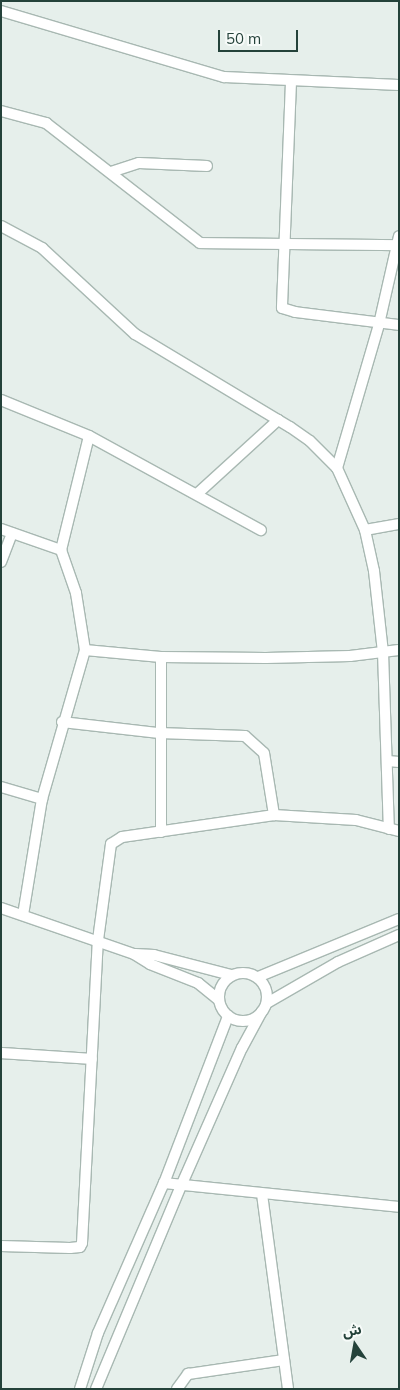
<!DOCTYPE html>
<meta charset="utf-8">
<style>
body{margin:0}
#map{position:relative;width:400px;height:1390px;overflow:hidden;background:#e6efeb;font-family:Mulish,"Noto Sans Arabic",sans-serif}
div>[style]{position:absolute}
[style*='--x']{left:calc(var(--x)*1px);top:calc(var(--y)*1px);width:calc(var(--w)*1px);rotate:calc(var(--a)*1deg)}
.roads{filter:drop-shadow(1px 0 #a8b8b2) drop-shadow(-1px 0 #a8b8b2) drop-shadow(0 1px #a8b8b2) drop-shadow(0 -1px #a8b8b2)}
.minor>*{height:10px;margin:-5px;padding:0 5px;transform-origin:5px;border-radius:5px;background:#fff}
.minor>.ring{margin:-5px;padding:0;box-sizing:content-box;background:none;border:10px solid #fff;border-radius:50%}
span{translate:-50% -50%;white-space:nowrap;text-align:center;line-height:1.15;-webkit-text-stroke:5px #f7fbf9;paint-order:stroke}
.frame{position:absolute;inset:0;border:2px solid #24423a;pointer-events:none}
.north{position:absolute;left:330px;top:1320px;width:50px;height:50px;-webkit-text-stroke:4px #f7fbf9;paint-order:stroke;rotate:348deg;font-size:14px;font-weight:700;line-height:20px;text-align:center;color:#24423a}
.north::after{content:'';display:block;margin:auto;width:18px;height:22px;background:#24423a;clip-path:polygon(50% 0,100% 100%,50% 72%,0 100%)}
.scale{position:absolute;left:218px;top:30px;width:80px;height:22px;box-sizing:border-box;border:2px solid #24423a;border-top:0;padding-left:6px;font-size:15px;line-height:18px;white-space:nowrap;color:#24423a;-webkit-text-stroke:4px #f7fbf9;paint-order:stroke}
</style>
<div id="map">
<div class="roads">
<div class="minor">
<i style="--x:1;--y:11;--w:233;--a:16.5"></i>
<i style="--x:224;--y:77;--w:175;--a:2.6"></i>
<i style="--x:291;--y:82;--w:226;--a:92.3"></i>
<i style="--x:282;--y:308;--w:14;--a:17"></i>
<i style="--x:295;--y:312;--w:105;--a:7.1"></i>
<i style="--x:1;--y:111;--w:47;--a:14.9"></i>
<i style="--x:46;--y:123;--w:195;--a:37.9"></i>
<i style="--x:200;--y:243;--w:199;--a:0.6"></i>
<i style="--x:111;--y:172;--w:29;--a:-18"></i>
<i style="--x:139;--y:163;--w:68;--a:2.5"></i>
<i style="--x:1;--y:226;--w:47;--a:28.2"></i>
<i style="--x:42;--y:248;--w:127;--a:42.8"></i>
<i style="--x:135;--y:334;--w:181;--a:31"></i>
<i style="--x:290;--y:427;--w:24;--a:35"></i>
<i style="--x:310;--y:441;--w:38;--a:45"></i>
<i style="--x:337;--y:468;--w:68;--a:65.7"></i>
<i style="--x:365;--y:530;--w:42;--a:77.6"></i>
<i style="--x:374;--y:571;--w:81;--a:83.7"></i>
<i style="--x:383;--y:652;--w:177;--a:88.1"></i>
<i style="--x:1;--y:400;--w:95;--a:22.2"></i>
<i style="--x:89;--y:436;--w:196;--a:28.7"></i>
<i style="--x:337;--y:468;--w:150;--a:-73.7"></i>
<i style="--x:379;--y:324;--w:90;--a:-77.2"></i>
<i style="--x:197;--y:494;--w:110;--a:-42.4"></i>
<i style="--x:1;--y:529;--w:64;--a:19.3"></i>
<i style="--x:365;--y:530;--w:35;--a:-10"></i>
<i style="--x:1;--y:562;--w:31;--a:-69"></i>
<i style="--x:85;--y:650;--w:76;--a:5.3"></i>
<i style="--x:161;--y:657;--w:105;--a:0.5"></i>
<i style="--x:266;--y:658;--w:84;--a:-1.4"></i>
<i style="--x:350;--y:656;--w:49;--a:-7"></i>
<i style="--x:161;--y:657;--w:175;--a:90"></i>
<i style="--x:62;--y:722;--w:98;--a:6.5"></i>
<i style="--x:159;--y:733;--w:86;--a:2"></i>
<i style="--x:245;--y:736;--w:25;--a:42"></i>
<i style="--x:264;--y:753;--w:63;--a:80.8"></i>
<i style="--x:388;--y:761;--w:11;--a:5"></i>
<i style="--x:1;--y:787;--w:43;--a:16.3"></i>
<i style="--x:1;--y:908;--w:141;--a:19.1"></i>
<i style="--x:134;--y:954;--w:19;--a:32"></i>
<i style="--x:150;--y:964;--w:52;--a:21.6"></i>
<i style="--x:198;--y:983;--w:27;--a:39"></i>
<i style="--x:23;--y:915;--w:118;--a:-80.7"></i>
<i style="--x:42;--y:799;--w:155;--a:-73.9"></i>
<i style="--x:85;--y:650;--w:58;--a:-99"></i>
<i style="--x:76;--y:593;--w:46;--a:-109.2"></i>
<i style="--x:61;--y:550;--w:117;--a:-76.2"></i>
<i style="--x:135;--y:954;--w:19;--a:3"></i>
<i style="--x:154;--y:955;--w:80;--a:14.6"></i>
<i class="ring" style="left:219px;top:973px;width:38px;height:38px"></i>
<i style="--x:258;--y:977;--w:152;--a:-22.4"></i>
<i style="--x:267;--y:1003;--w:82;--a:-30"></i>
<i style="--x:338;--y:962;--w:67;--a:-23.9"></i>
<i style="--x:1;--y:1053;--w:91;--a:3.8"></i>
<i style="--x:164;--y:1183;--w:236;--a:5.8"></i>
<i style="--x:262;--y:1194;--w:197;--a:82.4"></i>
<i style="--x:1;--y:1246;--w:69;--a:1.7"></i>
<i style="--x:70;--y:1248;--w:10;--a:-6"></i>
<i style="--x:80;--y:1247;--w:4;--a:-63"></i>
<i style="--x:82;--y:1243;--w:303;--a:-87"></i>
<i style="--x:98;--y:940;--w:97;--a:-82.3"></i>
<i style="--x:111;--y:844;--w:13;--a:-32"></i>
<i style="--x:122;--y:837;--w:154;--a:-8.2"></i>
<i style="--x:274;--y:815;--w:82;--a:3.5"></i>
<i style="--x:356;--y:820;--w:44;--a:14.3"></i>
<i style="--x:80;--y:1389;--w:59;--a:-72.2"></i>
<i style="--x:98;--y:1333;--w:164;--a:-66.3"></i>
<i style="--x:164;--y:1183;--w:179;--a:-69"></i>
<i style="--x:96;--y:1389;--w:220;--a:-67.3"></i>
<i style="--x:181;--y:1186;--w:151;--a:-66.2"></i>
<i style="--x:242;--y:1048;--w:42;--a:-61.6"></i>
<i style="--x:177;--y:1389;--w:19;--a:-54"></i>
<i style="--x:188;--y:1374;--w:97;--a:-8.3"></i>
</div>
</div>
<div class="frame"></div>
<div class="north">ش</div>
<div class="scale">50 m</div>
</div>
